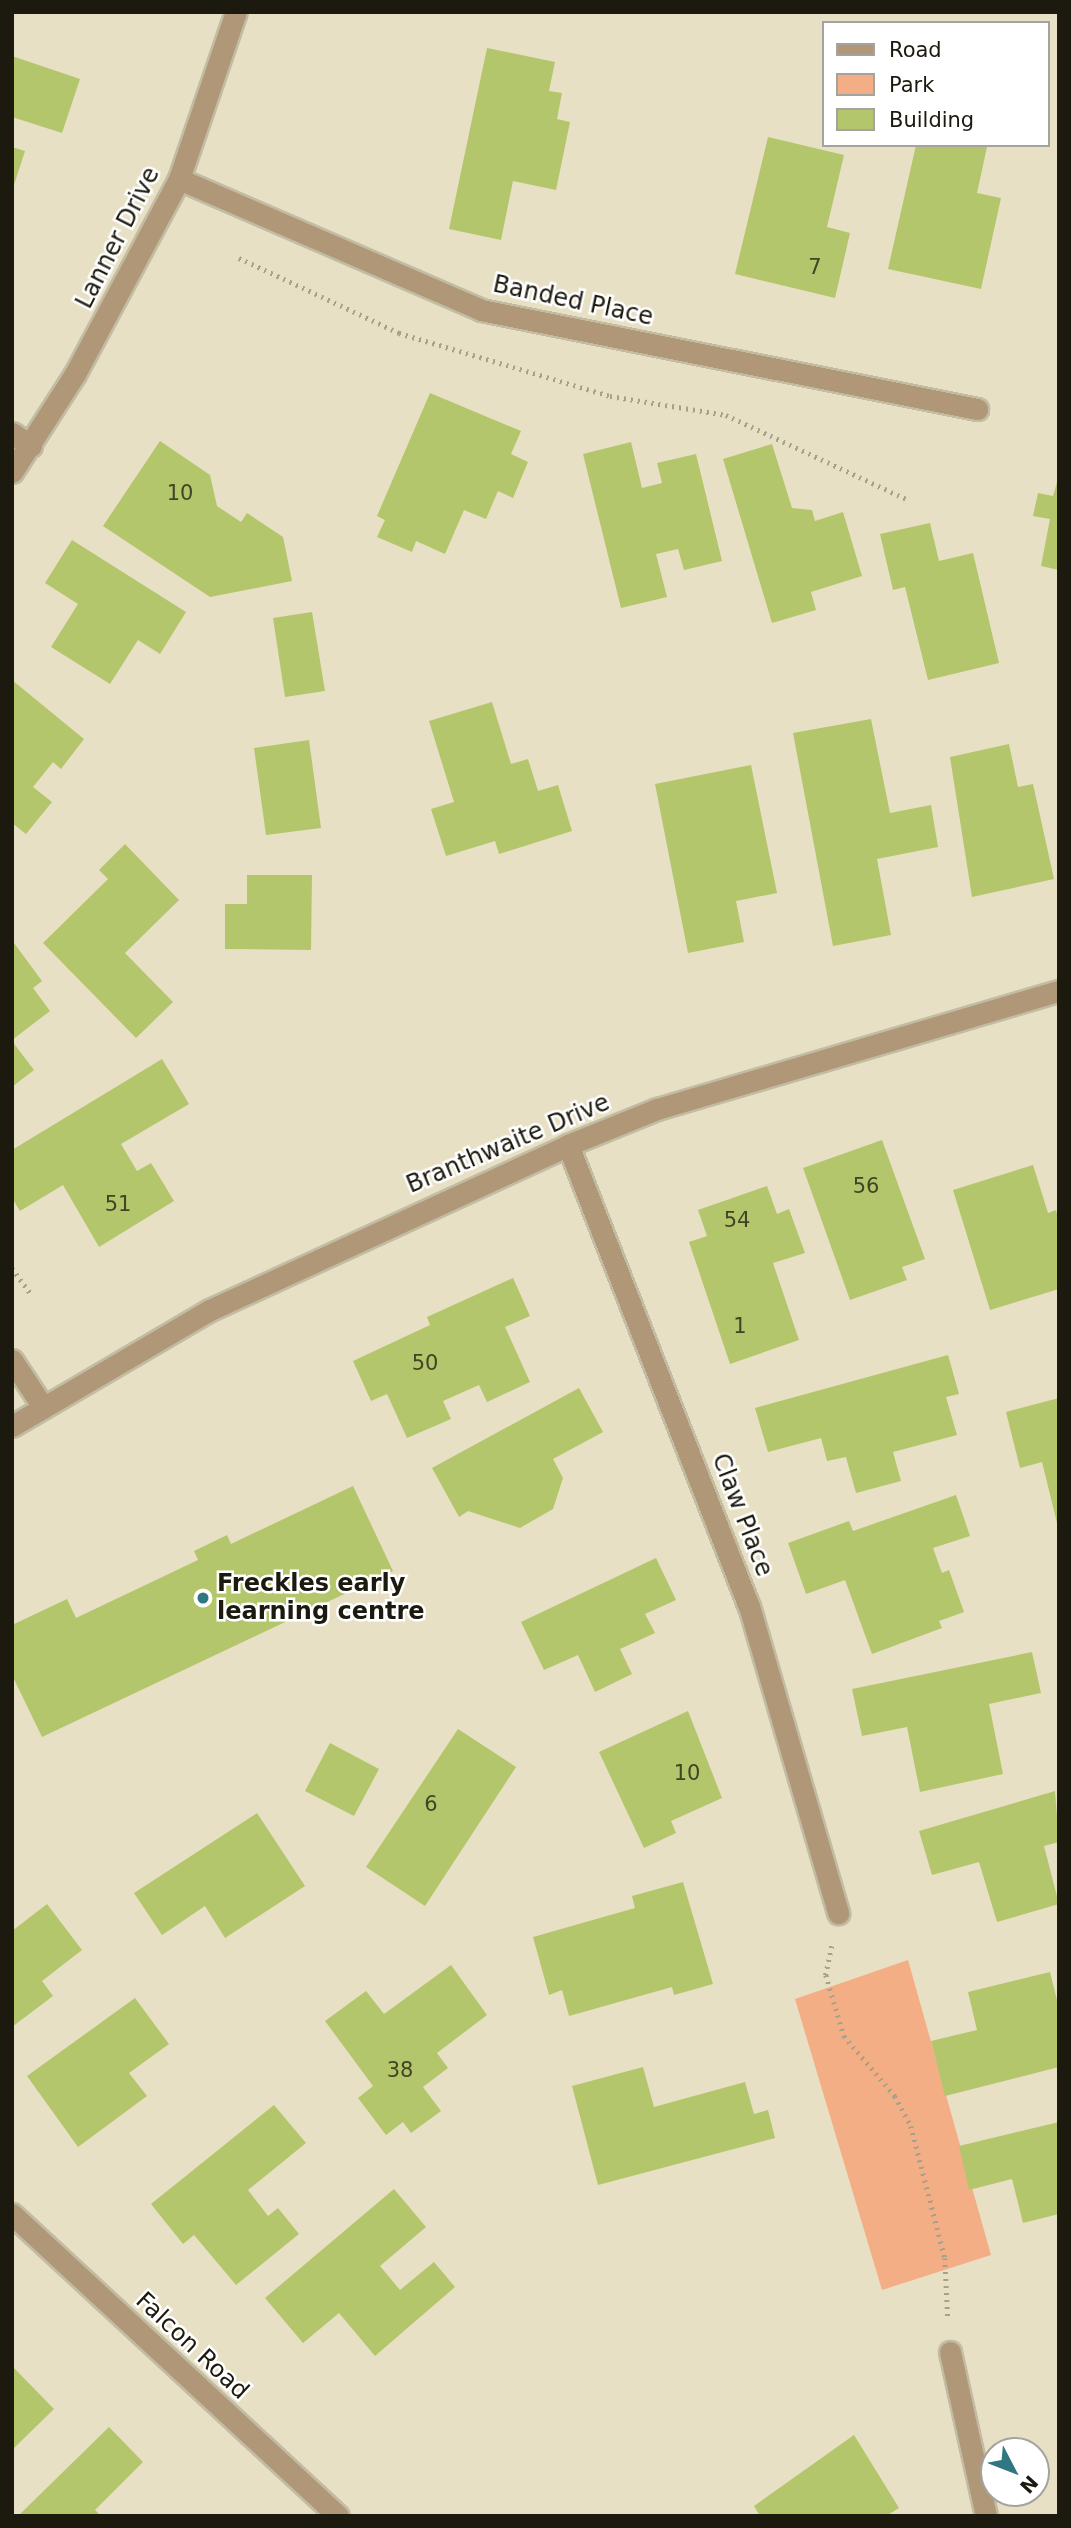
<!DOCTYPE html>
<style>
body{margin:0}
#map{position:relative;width:1071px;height:2528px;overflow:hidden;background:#e7e0c4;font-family:"DejaVu Sans",sans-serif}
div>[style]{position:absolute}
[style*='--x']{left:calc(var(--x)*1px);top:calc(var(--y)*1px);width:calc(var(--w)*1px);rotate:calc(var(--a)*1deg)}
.green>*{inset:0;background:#f3ae86}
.building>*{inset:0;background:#b4c66b}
.path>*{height:4.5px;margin-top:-2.25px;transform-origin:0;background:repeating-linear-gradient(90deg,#a7a18b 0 2px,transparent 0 7px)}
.roads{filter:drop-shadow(2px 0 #c2bca3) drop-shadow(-2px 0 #c2bca3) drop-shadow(0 2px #c2bca3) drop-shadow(0 -2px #c2bca3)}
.minor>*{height:21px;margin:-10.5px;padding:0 10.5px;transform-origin:10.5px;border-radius:10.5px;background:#af9777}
.dots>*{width:19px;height:19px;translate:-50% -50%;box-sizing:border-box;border:4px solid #fff;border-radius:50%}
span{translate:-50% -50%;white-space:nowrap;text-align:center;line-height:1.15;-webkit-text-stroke:5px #fff;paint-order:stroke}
.number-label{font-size:21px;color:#424426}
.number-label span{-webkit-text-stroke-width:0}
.street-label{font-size:24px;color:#1c190f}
.poi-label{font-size:24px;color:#1c190f;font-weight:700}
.left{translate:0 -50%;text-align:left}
.frame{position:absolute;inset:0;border:14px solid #1c190f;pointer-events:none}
.legend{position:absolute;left:822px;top:21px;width:228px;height:126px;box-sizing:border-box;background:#fff;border:2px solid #a4a39f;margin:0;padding:9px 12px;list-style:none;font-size:21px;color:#1c190f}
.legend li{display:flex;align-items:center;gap:14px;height:35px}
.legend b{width:35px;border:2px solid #a4a39f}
.north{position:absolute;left:980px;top:2437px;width:70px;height:70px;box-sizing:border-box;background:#fff;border:2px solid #a4a39f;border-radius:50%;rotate:132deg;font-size:19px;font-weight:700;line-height:28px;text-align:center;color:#1c190f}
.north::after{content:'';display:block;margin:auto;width:24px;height:32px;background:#2f7781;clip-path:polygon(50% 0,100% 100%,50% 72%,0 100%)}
</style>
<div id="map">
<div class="green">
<i style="clip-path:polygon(908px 1960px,991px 2255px,882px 2290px,795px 1999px)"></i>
</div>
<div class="building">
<i style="clip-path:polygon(487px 48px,555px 62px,549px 91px,562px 93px,557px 119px,570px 122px,556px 190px,513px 181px,501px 240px,449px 229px)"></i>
<i style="clip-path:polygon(12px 56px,80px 79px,62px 133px,12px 117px)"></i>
<i style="clip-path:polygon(768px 137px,844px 155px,827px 227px,850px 233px,835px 298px,735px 274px)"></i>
<i style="clip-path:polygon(916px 145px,987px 147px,977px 193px,1001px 198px,981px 289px,888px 269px)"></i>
<i style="clip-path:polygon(12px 147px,25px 151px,13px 188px,12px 188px)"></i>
<i style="clip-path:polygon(430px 393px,521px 431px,511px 454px,528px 462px,513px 498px,498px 491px,486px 519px,464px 510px,445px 554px,416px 541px,412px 552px,377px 537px,385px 520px,377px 516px)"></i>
<i style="clip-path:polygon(160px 441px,210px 475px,217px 506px,241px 522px,247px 513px,283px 537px,292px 581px,210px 597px,103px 526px)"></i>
<i style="clip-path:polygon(631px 442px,642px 488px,662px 483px,657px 463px,696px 454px,722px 561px,684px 570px,678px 549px,656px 554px,667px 597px,621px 608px,583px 454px)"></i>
<i style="clip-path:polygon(772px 444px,792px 508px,812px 510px,815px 521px,843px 512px,862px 576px,811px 592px,816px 610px,772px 623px,723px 459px)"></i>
<i style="clip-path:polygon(1059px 476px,1059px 570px,1041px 566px,1050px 519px,1033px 516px,1038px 493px,1053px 496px)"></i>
<i style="clip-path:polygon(930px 523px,939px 561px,973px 553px,999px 663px,928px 680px,905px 587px,893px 590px,880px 534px)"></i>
<i style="clip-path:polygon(72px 540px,186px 612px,160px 654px,138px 640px,110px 684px,51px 647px,78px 604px,45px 583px)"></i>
<i style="clip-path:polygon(312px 612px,325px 691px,285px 697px,273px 618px)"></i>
<i style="clip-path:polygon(12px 680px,84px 739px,61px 769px,53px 762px,33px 787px,52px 802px,26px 834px,12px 823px)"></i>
<i style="clip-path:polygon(492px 702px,511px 764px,528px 759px,538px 791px,558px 785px,572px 831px,499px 854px,495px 841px,446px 856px,431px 809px,454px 802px,429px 721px)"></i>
<i style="clip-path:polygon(871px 719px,890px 813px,931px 805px,938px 847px,877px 859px,891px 935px,833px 946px,793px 733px)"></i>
<i style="clip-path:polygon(309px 740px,321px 828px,266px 835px,254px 748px)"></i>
<i style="clip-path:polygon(1009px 744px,1018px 787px,1033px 784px,1054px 879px,972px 897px,950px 757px)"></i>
<i style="clip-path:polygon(751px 765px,777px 893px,736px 901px,744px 942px,688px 953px,655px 784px)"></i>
<i style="clip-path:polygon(125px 844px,179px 900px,125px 953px,173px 1002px,136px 1038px,43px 943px,108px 879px,99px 870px)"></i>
<i style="clip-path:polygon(247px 875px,312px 875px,311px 950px,225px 949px,225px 904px,247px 904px)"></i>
<i style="clip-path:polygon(14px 943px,42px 981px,33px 988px,50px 1011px,12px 1040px)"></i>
<i style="clip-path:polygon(12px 1041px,34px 1070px,12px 1087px)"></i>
<i style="clip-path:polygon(162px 1059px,189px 1104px,121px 1144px,137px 1171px,151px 1163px,174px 1201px,99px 1247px,63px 1185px,20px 1211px,12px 1198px,12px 1150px)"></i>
<i style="clip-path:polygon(882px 1140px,925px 1259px,902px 1267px,907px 1280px,850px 1300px,803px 1168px)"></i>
<i style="clip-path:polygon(1033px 1165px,1048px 1213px,1056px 1210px,1059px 1220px,1059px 1289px,990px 1310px,953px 1190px)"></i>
<i style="clip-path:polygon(767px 1186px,777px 1214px,789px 1209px,805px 1253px,773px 1263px,799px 1340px,730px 1364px,689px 1242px,707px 1236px,698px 1210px)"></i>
<i style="clip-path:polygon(513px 1278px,530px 1316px,505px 1327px,530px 1382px,487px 1402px,479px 1385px,443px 1401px,451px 1419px,407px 1438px,387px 1394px,371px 1401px,353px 1361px,430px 1325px,427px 1317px)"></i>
<i style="clip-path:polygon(948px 1355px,959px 1394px,946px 1397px,957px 1435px,893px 1452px,901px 1481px,856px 1493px,846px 1457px,827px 1461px,821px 1438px,768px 1452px,755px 1408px)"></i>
<i style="clip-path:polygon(579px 1388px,603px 1432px,553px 1459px,563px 1478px,553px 1509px,520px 1528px,468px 1511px,459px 1517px,432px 1468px)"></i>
<i style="clip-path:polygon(1059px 1398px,1059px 1527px,1058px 1527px,1042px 1462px,1020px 1468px,1006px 1412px)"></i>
<i style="clip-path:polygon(353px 1486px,393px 1571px,42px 1737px,12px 1675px,12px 1625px,67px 1599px,76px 1618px,198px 1560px,194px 1551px,227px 1535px,231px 1544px)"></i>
<i style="clip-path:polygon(956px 1495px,970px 1536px,933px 1548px,942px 1573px,949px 1570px,964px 1612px,939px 1621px,942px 1628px,872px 1654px,845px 1580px,806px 1594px,788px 1543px,849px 1521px,853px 1531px)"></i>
<i style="clip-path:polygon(656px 1558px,676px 1600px,645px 1614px,655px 1633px,620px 1649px,632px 1674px,595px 1692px,578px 1655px,544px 1670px,521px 1622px)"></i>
<i style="clip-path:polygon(1032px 1652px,1041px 1693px,989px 1704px,1003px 1774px,920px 1792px,907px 1727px,862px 1736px,852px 1689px)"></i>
<i style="clip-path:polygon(688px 1711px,722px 1798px,671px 1821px,676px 1833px,644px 1848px,599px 1752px)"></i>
<i style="clip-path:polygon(458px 1729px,516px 1767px,425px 1906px,366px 1867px)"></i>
<i style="clip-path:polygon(330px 1743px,379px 1769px,354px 1816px,305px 1791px)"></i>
<i style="clip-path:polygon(1055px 1791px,1059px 1842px,1044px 1846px,1059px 1904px,997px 1922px,979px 1862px,932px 1875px,919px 1831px)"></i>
<i style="clip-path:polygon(257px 1813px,305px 1886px,225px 1938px,205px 1906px,162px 1935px,134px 1893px)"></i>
<i style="clip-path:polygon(683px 1882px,713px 1984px,674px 1995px,672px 1987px,569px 2016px,562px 1990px,549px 1995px,533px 1937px,635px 1908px,632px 1896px)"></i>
<i style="clip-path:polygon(47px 1904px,82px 1950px,42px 1981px,53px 1996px,12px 2027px,12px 1931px)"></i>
<i style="clip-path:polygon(451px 1965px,487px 2015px,437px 2053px,448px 2068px,423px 2087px,441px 2111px,411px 2133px,403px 2122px,386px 2135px,358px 2098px,373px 2086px,325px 2021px,366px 1991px,384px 2014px)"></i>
<i style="clip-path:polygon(1050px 1972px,1059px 2008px,1059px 2067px,945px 2096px,931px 2041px,977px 2030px,968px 1992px)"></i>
<i style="clip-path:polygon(135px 1998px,169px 2044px,129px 2073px,147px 2096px,78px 2147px,27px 2076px)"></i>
<i style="clip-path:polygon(643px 2067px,654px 2107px,745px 2082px,754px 2114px,768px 2110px,775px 2138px,598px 2185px,572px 2086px)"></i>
<i style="clip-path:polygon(274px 2105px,306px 2143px,248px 2190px,268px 2216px,278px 2208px,299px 2234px,236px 2285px,194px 2235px,183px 2244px,151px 2204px)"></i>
<i style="clip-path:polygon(1059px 2122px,1059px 2214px,1023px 2223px,1012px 2179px,969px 2190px,959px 2146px)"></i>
<i style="clip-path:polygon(394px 2189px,426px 2227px,380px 2266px,400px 2290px,434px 2262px,455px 2287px,375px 2356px,339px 2313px,303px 2343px,265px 2298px)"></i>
<i style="clip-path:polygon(12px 2366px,54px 2409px,12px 2450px)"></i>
<i style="clip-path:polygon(109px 2427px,143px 2462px,95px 2510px,101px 2516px,18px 2516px)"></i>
<i style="clip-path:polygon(854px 2435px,899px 2508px,886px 2516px,760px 2516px,754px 2506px)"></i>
</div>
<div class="path">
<i style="--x:239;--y:258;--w:177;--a:25.1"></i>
<i style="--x:399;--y:333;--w:220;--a:16.6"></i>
<i style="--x:610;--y:396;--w:118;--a:9.3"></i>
<i style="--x:726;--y:415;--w:199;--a:25"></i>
<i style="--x:12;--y:1268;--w:32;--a:54"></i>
<i style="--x:832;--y:1946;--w:30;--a:102"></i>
<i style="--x:826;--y:1975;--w:64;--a:73.6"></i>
<i style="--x:844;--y:2036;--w:79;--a:49.6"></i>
<i style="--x:895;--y:2096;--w:34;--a:62"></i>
<i style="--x:911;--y:2126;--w:136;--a:75.6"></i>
<i style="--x:945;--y:2258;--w:62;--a:87.2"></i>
</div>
<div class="roads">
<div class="minor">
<i style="--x:179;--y:179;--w:329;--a:23.4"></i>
<i style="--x:481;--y:310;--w:506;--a:11.29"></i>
<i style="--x:12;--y:433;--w:23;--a:34"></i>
<i style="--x:12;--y:472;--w:117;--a:-57.3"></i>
<i style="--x:75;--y:374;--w:221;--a:-61.9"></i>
<i style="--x:179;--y:179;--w:176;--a:-71.2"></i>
<i style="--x:568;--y:1145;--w:495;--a:68.6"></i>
<i style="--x:749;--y:1606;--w:320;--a:73.8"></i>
<i style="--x:12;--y:1360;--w:56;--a:56.6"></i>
<i style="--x:12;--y:1426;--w:229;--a:-30.4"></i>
<i style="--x:210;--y:1310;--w:394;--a:-24.7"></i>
<i style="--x:568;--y:1145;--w:96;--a:-22"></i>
<i style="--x:657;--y:1109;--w:419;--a:-16.4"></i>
<i style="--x:12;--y:2214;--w:444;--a:42.8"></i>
<i style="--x:950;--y:2352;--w:168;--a:77.6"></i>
</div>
</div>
<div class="dots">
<i style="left:203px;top:1598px;background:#2f7781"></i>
</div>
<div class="number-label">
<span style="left:815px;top:267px">7</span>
<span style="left:180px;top:493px">10</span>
<span style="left:866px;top:1186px">56</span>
<span style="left:118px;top:1204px">51</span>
<span style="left:737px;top:1220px">54</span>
<span style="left:740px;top:1326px">1</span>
<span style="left:425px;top:1363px">50</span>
<span style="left:687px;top:1773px">10</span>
<span style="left:431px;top:1804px">6</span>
<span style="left:400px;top:2070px">38</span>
</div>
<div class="street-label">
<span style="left:118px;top:238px;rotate:-63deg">Lanner Drive</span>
<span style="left:573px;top:301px;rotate:12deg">Banded Place</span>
<span style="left:508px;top:1144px;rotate:-23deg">Branthwaite Drive</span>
<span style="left:742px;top:1515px;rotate:69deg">Claw Place</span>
<span style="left:192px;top:2346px;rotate:43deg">Falcon Road</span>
</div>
<div class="poi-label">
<span class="left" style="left:217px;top:1598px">Freckles early<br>learning centre</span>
</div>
<div class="frame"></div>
<ul class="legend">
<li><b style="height:9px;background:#af9777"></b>Road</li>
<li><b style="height:19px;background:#f3ae86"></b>Park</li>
<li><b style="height:19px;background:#b4c66b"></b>Building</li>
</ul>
<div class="north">N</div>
</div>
